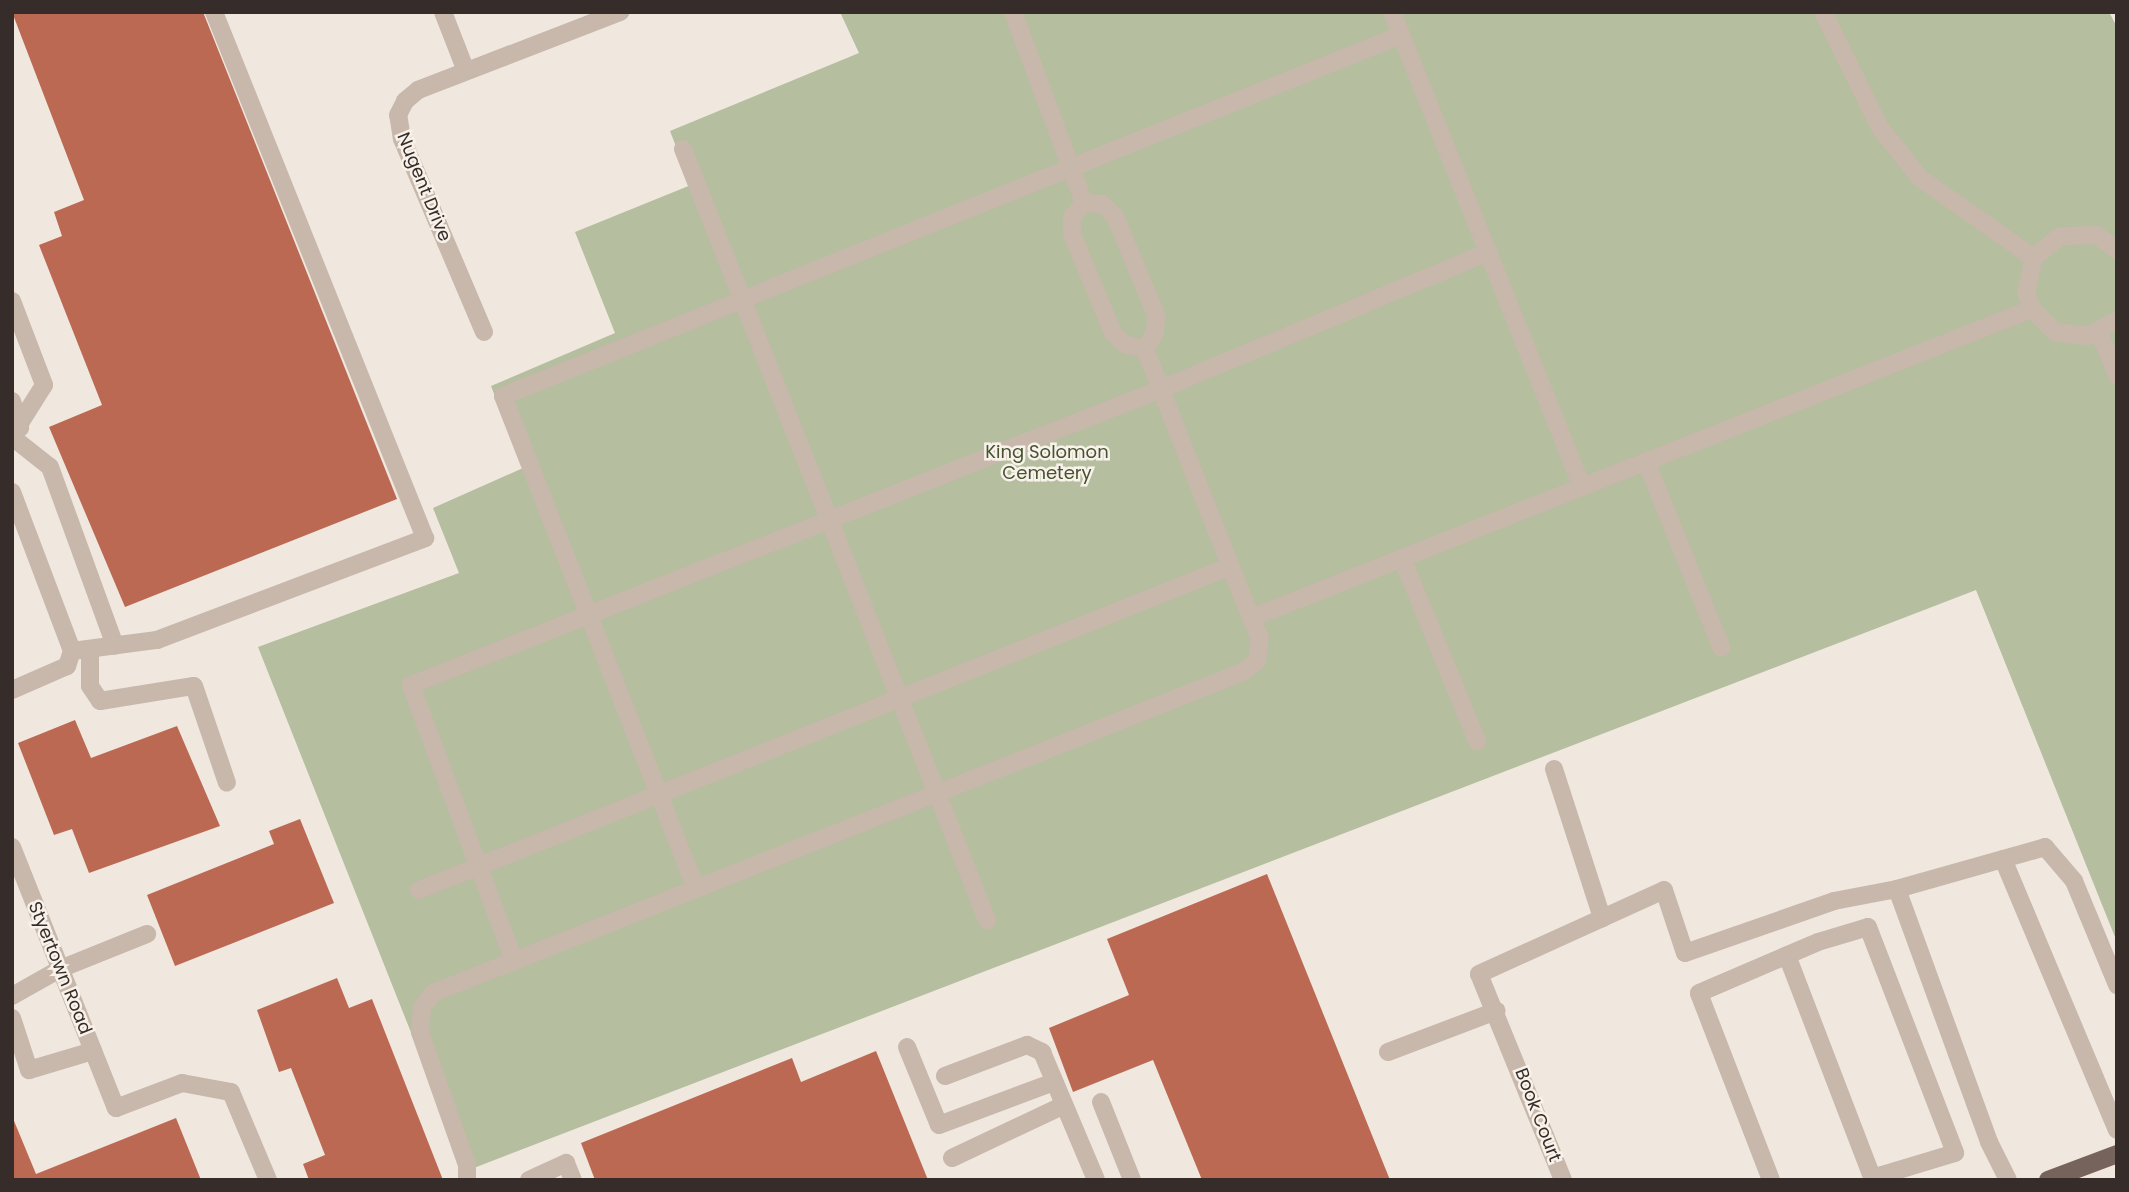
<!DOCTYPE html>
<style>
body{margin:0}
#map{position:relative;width:2129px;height:1192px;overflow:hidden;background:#f0e7de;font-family:Poppins,sans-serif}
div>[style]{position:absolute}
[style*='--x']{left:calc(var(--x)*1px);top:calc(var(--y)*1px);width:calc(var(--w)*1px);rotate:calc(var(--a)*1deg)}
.green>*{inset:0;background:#b5be9f}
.building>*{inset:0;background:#bb6952}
.minor>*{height:18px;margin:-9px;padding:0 9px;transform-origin:9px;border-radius:9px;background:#c8b7ab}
.major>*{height:18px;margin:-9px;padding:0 9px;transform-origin:9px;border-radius:9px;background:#76645c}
span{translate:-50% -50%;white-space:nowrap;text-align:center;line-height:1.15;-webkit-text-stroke:5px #f8f2ea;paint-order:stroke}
.street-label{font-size:18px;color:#362d2a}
.park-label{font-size:18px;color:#465230}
.frame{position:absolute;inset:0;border:14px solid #362d2a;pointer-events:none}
</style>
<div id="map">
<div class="green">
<i style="clip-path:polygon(840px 12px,2109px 12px,2117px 27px,2117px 942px,1976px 590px,466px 1171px,258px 647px,459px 573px,433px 508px,523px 468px,491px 386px,615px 333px,575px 232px,691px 185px,670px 131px,859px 53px)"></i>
</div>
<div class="building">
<i style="clip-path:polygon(12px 12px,203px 12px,397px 499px,125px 607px,49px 427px,102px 405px,39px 245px,62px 236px,54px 212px,84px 200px)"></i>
<i style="clip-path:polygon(75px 720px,91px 758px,177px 726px,220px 826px,89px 873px,72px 829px,54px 835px,18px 743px)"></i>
<i style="clip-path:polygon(300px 819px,334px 903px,175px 966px,147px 895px,274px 844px,269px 831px)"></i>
<i style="clip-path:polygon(1267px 874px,1390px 1180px,1202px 1180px,1153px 1060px,1073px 1092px,1049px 1028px,1129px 995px,1107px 939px)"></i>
<i style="clip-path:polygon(337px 978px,349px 1008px,372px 999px,443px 1180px,309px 1180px,303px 1164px,325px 1155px,291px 1068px,279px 1072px,257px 1010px)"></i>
<i style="clip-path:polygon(876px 1051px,928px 1180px,595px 1180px,581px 1143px,792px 1058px,801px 1082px)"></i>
<i style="clip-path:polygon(12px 1116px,36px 1174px,176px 1118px,201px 1180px,12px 1180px)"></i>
</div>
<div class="minor">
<i style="--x:443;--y:12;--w:63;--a:68.7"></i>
<i style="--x:1013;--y:12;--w:204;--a:69.6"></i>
<i style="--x:1392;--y:12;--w:512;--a:68.2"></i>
<i style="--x:1823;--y:12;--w:129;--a:63.8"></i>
<i style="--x:1880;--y:128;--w:64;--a:51.3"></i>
<i style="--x:1920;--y:178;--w:139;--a:35.1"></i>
<i style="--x:683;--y:149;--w:829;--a:68.48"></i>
<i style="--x:1084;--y:203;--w:18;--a:3"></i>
<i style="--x:1102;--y:204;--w:18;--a:43"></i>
<i style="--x:1115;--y:216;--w:107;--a:67.5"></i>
<i style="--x:1156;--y:315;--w:17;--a:93"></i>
<i style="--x:1155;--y:332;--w:20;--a:120"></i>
<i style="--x:1145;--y:349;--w:19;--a:-168"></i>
<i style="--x:1126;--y:345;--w:18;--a:-137"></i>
<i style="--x:1113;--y:333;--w:107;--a:-112.5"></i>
<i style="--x:1072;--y:234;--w:17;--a:-90"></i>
<i style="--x:1072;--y:217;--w:18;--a:-49"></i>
<i style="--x:2117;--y:250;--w:26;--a:-144"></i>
<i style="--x:2096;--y:235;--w:36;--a:178"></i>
<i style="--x:2060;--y:236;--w:34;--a:140"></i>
<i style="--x:2034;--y:258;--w:35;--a:103"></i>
<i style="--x:2026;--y:292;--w:18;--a:71"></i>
<i style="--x:2032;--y:309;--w:33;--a:45"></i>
<i style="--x:2055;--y:332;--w:33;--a:7"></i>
<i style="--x:2088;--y:336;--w:33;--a:-29"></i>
<i style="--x:12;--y:301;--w:90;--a:69.1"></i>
<i style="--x:44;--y:385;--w:60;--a:122.1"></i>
<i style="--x:484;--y:332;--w:210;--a:-113"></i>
<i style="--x:402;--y:139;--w:24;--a:-99"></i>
<i style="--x:398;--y:115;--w:16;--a:-63"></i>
<i style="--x:405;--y:101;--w:17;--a:-40"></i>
<i style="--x:418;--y:90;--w:217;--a:-21.1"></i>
<i style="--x:2099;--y:332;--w:47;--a:67.3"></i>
<i style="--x:1145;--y:349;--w:289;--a:68.5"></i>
<i style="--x:12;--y:401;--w:28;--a:73"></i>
<i style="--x:12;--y:437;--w:48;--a:38.3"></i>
<i style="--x:50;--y:467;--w:190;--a:70"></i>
<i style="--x:1646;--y:461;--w:201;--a:68"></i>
<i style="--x:12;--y:492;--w:170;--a:69.3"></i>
<i style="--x:72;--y:651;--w:16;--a:108"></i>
<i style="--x:67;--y:666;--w:60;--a:156.4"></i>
<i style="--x:1402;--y:558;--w:198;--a:67.7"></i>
<i style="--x:90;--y:649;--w:37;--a:90"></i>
<i style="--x:90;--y:686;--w:18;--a:56"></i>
<i style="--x:100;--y:701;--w:95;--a:-9.1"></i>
<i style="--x:194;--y:686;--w:102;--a:71.2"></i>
<i style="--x:72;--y:651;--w:86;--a:-7.4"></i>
<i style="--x:157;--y:640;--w:287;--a:-20.8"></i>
<i style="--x:425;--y:538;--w:567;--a:-111.86"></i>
<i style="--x:1554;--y:769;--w:157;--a:72.1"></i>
<i style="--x:12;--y:847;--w:281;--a:68.3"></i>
<i style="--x:116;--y:1108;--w:71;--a:-20.7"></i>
<i style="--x:182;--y:1083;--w:50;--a:10.4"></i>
<i style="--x:231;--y:1092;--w:95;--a:67.2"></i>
<i style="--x:2003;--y:859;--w:294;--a:67.2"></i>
<i style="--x:696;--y:889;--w:529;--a:-111.38"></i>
<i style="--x:503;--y:396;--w:968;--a:-21.9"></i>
<i style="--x:1897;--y:889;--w:154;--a:-15.8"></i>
<i style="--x:2045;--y:847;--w:45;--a:49.5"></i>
<i style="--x:2074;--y:881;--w:113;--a:67.5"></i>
<i style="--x:419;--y:890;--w:874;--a:-21.75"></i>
<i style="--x:1788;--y:958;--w:238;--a:69"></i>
<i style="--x:514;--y:961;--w:295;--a:-110.5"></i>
<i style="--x:411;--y:685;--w:806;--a:-21.54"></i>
<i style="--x:1161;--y:389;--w:355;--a:-22.7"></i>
<i style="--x:12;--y:996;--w:55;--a:-29.4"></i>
<i style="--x:60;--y:969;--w:94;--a:-21.9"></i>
<i style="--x:12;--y:1018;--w:55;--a:71.9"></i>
<i style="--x:29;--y:1070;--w:67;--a:-16.5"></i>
<i style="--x:907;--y:1047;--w:84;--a:67.7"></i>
<i style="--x:939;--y:1125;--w:123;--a:-20.5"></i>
<i style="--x:1388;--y:1052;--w:116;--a:-20.8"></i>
<i style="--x:945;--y:1076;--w:88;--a:-20.7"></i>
<i style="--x:1027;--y:1045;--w:17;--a:25"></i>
<i style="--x:1042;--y:1052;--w:139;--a:67.1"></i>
<i style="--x:1101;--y:1102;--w:84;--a:68.3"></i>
<i style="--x:952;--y:1158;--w:124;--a:-25.3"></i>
<i style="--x:467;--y:1180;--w:15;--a:-90"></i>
<i style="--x:467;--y:1165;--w:141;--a:-109.5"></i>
<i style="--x:420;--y:1032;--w:25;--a:-85"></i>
<i style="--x:422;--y:1007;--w:18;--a:-52"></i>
<i style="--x:433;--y:993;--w:871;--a:-21.62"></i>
<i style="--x:1243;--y:672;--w:18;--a:-38"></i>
<i style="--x:1257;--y:661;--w:23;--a:-83"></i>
<i style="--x:1260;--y:638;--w:22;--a:-114"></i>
<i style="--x:1251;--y:618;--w:840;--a:-21.59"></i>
<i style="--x:529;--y:1180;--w:41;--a:-24.7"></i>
<i style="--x:566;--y:1163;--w:18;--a:68"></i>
<i style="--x:1563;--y:1180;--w:222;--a:-112.2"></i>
<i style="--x:1479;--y:974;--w:203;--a:-24.4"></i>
<i style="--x:1664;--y:890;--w:66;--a:71.6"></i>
<i style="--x:1685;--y:953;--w:158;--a:-19.2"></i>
<i style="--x:1834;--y:901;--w:64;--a:-10.8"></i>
<i style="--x:1897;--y:889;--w:269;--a:70"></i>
<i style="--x:1989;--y:1142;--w:42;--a:63.4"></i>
<i style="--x:1771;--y:1180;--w:200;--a:-111.1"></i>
<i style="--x:1699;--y:993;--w:129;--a:-23.2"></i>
<i style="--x:1818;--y:942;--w:52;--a:-16.7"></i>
<i style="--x:1868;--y:927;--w:242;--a:68.9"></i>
<i style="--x:1955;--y:1153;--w:87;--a:163.2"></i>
</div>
<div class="major">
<i style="--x:2048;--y:1180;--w:74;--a:-20.6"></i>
</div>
<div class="street-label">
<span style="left:424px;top:187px;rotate:68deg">Nugent Drive</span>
<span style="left:60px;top:968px;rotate:68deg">Styertown Road</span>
<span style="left:1538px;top:1115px;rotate:69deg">Book Court</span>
</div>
<div class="park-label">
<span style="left:1047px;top:463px">King Solomon<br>Cemetery</span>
</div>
<div class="frame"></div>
</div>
